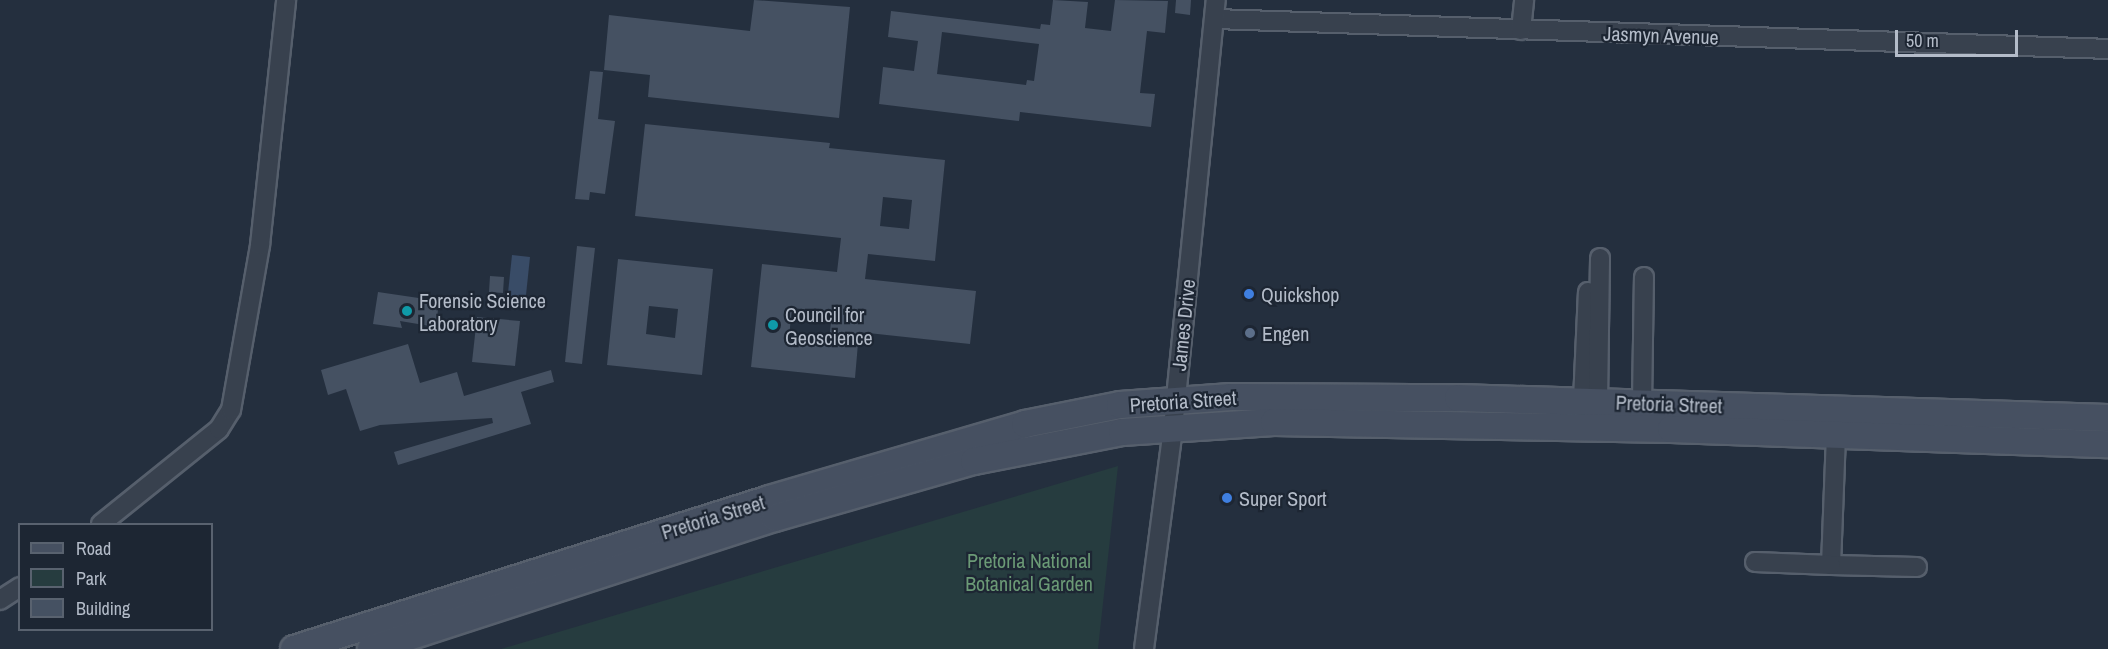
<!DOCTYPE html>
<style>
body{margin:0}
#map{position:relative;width:2108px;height:649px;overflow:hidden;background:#242f3e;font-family:"Archivo Narrow",sans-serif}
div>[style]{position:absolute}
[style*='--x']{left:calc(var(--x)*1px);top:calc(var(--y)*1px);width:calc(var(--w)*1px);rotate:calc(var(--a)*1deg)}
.green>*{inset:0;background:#263c3f}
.water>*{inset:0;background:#394c67}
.building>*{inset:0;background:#455162}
.roads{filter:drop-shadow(2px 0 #565f6c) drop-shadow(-2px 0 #565f6c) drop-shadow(0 2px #565f6c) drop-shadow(0 -2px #565f6c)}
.minor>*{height:18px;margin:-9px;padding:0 9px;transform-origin:9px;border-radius:9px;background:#38414e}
.secondary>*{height:26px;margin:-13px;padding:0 13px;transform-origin:13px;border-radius:13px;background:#465061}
.dots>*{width:16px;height:16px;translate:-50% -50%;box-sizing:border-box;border:3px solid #1d2633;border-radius:50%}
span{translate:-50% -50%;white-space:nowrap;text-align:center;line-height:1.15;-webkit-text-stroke:4.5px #1d2633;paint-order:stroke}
.street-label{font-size:20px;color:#b4bcc9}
.poi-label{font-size:20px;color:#b4bcc9}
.left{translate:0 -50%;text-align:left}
.park-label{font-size:20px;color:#6b9a76}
.legend{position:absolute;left:18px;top:523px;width:195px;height:108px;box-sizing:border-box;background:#1d2633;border:2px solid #59626f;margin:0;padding:8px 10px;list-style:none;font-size:18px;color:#b4bcc9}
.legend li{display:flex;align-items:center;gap:12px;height:30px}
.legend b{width:30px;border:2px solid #59626f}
.scale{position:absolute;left:1895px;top:30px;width:123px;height:27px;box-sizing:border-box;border:3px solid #b4bcc9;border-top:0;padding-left:8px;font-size:18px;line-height:21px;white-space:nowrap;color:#b4bcc9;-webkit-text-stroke:4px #1d2633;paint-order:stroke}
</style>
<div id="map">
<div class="green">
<i style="clip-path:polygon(1118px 466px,1098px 649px,501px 649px)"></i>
</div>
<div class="water">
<i style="clip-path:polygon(512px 255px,530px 257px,526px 295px,516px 301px,508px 293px)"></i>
</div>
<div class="building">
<i style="clip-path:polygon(754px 0,850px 7px,839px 118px,648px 97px,650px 75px,604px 70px,609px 15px,750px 31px)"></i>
<i style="clip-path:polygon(evenodd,1053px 0,1088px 2px,1085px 28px,1111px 31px,1115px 0,1168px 1px,1165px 33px,1147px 31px,1140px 93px,1155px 94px,1151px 127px,1020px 112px,1019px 121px,879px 104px,883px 67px,914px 71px,918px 41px,888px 37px,891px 11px,1040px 29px,1041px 24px,1050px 25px,1053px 0,942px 32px,1039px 44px,1034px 81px,1027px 80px,1026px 85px,937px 74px,942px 32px)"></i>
<i style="clip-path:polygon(1176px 0,1191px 0,1190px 15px,1175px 13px)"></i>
<i style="clip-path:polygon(590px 71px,603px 72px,598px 119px,615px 121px,605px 194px,590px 192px,589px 200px,575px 199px)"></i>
<i style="clip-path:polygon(evenodd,645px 124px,830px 143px,829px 148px,945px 160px,935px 261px,868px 254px,865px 279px,976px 291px,970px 344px,859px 332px,855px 378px,751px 367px,762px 264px,837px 272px,841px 238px,635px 216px,645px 124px,883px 197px,912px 200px,909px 229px,880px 226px,883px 197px,645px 124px,792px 308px,832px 312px,829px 341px,789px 337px,792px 308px)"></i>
<i style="clip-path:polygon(577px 246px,595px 248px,582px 364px,565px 362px)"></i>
<i style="clip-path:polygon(evenodd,618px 259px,713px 269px,702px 375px,607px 365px,618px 259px,649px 306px,678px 309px,675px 338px,646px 334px,649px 306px)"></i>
<i style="clip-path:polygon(490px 276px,504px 277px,503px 293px,489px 292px)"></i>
<i style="clip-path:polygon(378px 292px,439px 301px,436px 327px,400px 321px,402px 328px,373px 324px)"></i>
<i style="clip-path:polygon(477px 317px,520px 321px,515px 366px,472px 362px)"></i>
<i style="clip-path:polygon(408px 344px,420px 383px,457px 372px,464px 396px,551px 370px,554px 382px,521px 392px,531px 424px,398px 465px,394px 452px,493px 423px,492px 418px,380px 425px,360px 431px,346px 389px,328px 395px,321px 370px)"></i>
</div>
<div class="roads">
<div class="minor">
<i style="--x:1215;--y:19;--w:894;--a:1.92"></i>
<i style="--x:1521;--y:30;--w:30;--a:-84"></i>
<i style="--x:1583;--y:401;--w:109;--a:-87.4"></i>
<i style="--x:1598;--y:402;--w:144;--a:-89.2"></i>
<i style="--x:1642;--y:403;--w:126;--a:-89.1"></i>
<i style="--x:1836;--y:435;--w:130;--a:92.2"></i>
<i style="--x:1831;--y:565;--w:86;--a:1.3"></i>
<i style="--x:101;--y:524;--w:151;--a:-38.8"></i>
<i style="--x:219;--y:429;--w:22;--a:-58"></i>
<i style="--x:231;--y:410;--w:168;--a:-80"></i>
<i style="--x:260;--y:245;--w:246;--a:-83.9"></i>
<i style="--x:1755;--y:562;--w:76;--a:2.3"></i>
<i style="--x:0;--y:600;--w:24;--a:-33"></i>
<i style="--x:1144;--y:649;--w:223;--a:-82.5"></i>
<i style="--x:1173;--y:428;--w:430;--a:-84.3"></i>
</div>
<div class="secondary">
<i style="--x:294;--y:649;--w:498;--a:-17.5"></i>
<i style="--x:769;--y:499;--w:267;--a:-16.3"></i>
<i style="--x:1025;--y:424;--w:97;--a:-11.3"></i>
<i style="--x:1120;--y:405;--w:111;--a:-4.1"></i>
<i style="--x:1231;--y:397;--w:227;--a:0.3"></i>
<i style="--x:1458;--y:398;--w:650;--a:1.76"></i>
<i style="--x:371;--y:649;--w:425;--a:-18"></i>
<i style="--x:775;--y:518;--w:207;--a:-16"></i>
<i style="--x:974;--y:461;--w:151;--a:-11.1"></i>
<i style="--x:1122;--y:432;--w:152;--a:-3.8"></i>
<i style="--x:1274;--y:422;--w:397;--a:1"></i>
<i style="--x:1671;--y:429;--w:437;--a:2"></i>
</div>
</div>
<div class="dots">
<i style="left:1249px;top:294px;background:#3f7fe0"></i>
<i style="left:407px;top:311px;background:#0f9aa8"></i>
<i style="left:773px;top:325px;background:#0f9aa8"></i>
<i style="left:1250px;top:333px;background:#5c6f8a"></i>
<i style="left:1227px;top:498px;background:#3f7fe0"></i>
</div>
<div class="street-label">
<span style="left:1661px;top:35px;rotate:2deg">Jasmyn Avenue</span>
<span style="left:1183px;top:325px;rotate:-84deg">James Drive</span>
<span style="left:1183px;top:401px;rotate:-4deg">Pretoria Street</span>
<span style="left:1669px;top:404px;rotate:2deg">Pretoria Street</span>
<span style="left:713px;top:517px;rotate:-17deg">Pretoria Street</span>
</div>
<div class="poi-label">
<span class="left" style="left:1261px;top:294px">Quickshop</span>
<span class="left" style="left:419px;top:312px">Forensic Science<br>Laboratory</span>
<span class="left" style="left:785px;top:326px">Council for<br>Geoscience</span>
<span class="left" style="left:1262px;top:333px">Engen</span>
<span class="left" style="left:1239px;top:498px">Super Sport</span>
</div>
<div class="park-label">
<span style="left:1029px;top:572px">Pretoria National<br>Botanical Garden</span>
</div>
<ul class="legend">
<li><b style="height:8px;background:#465061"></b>Road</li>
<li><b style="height:16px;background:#263c3f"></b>Park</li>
<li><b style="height:16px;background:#455162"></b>Building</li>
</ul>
<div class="scale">50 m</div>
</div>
